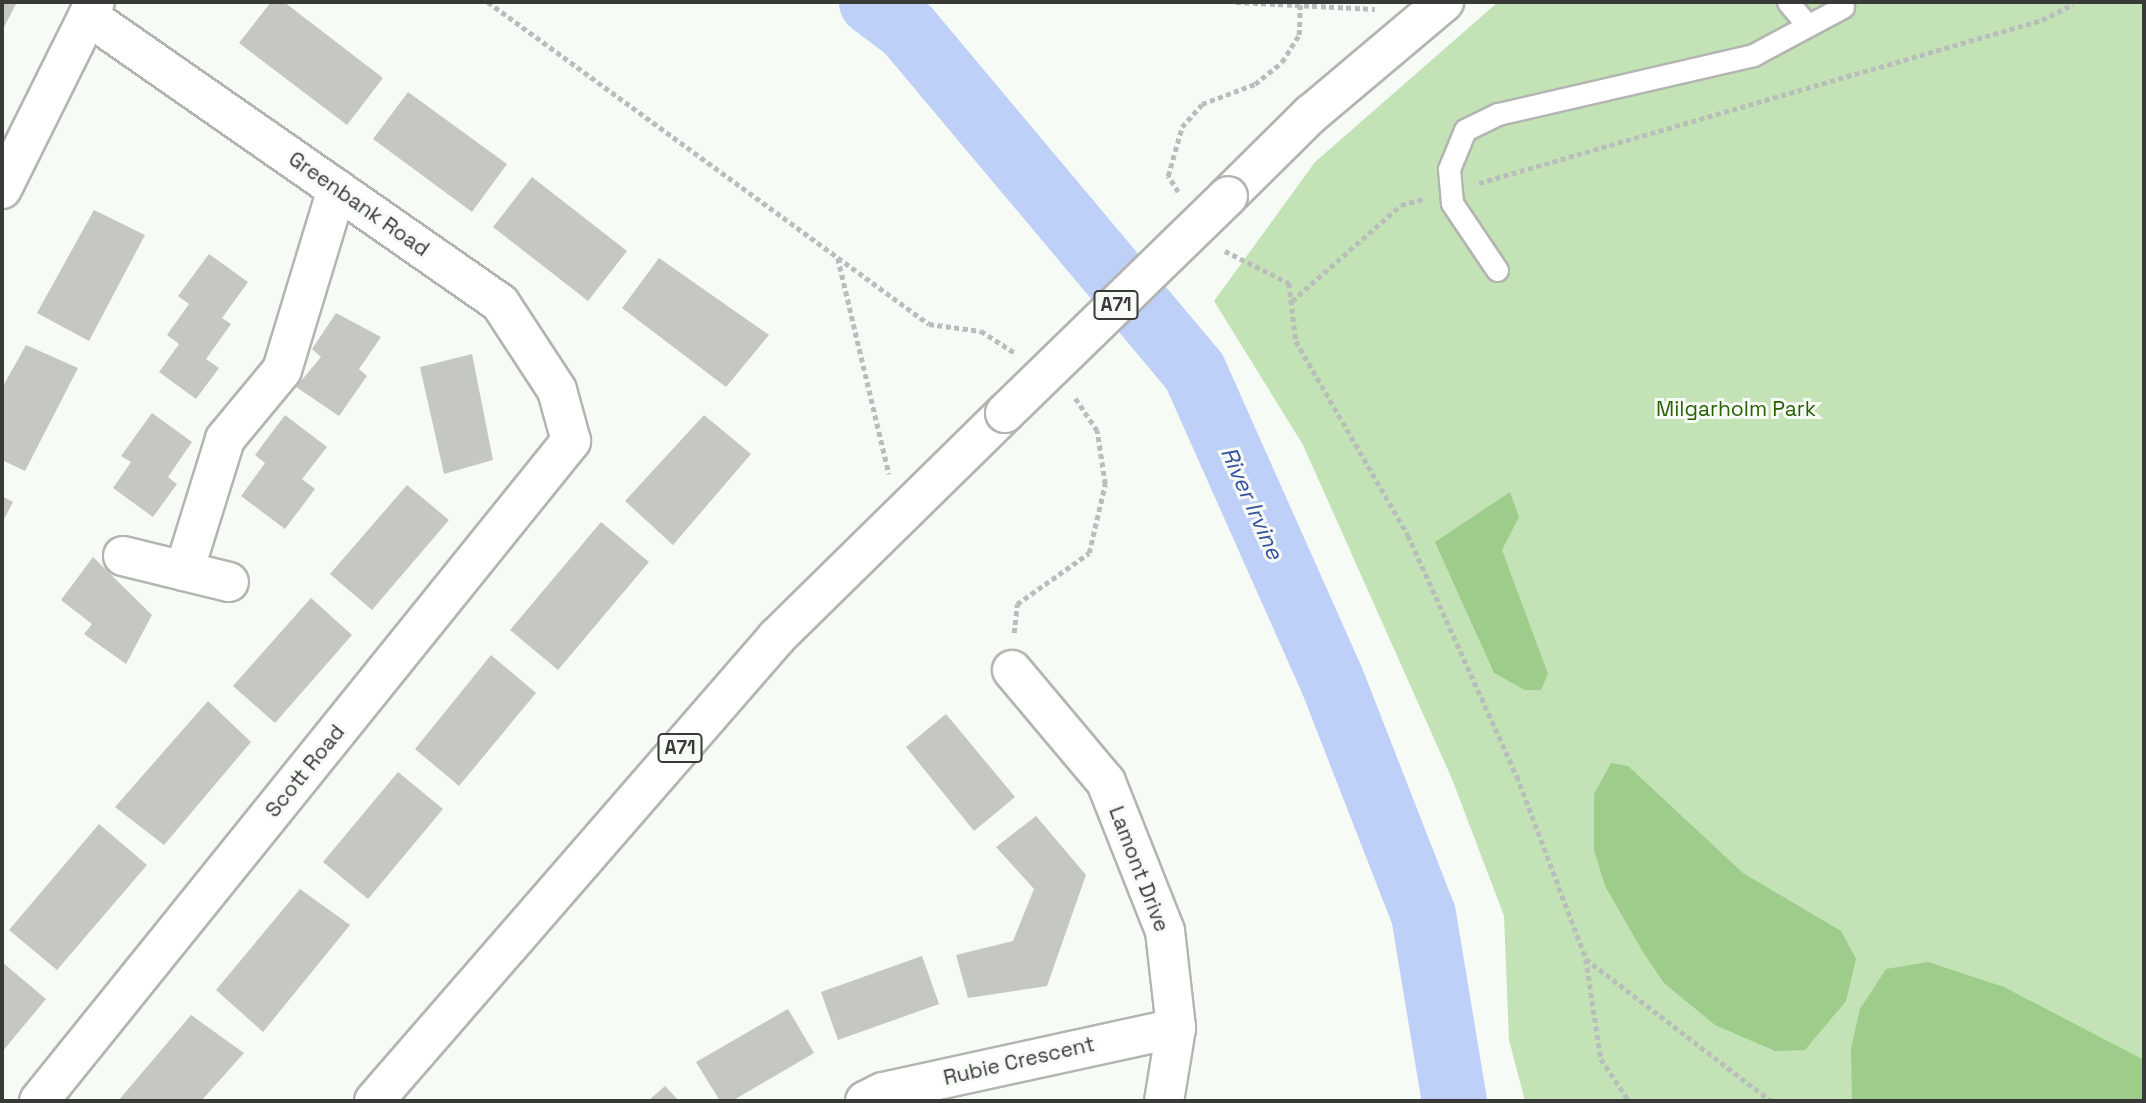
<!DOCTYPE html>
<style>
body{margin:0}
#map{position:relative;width:2146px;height:1103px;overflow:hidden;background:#f7fbf6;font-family:"Space Grotesk",sans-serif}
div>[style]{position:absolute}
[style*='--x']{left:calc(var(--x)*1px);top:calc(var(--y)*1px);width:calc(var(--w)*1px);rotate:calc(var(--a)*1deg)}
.green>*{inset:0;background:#c3e3b7}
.forest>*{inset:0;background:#9dcc8b}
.river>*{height:65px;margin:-32.5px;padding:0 32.5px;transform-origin:32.5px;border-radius:32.5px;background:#becff8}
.building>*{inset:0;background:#c4c7c2}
.path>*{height:4.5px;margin-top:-2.25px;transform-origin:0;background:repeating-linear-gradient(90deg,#babeba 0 5px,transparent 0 8.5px)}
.roads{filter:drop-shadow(2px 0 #b2b5b0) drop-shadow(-2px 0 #b2b5b0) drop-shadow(0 2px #b2b5b0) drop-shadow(0 -2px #b2b5b0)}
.lane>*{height:21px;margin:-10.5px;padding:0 10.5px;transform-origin:10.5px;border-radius:10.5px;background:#fff}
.street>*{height:38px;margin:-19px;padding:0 19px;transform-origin:19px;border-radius:19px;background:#fff}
.primary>*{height:38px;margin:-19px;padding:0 19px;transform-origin:19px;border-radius:19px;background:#fff}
.bridges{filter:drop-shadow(2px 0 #b2b5b0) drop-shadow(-2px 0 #b2b5b0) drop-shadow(0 2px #b2b5b0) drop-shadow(0 -2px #b2b5b0)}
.primary-bridge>*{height:38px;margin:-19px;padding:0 19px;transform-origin:19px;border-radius:19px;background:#fff}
span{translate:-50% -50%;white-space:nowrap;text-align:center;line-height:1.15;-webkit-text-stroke:6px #f7fbf6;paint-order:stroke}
.shield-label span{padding:2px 5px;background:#f7fbf6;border:2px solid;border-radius:5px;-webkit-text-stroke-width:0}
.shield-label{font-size:19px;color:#383a38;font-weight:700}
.street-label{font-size:21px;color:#383a38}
.park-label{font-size:21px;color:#286103}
.water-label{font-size:23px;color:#3851a0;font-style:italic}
.frame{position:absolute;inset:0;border:4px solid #383a38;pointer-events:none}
</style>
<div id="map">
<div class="green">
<i style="clip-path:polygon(1498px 2px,2144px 2px,2144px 1101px,1525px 1101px,1509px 1040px,1504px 916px,1452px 779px,1303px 445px,1214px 301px,1315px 162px)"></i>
</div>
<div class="forest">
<i style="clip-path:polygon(1510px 492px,1519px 517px,1502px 550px,1548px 674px,1541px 690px,1525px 690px,1494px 673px,1435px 542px)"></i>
<i style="clip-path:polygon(1611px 763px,1628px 766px,1743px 873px,1841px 931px,1856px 959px,1846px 1001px,1805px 1050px,1775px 1051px,1715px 1025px,1664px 983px,1643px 952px,1605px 886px,1594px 850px,1594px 794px)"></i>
<i style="clip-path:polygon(1928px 962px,2004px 987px,2144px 1060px,2144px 1101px,1852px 1101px,1851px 1048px,1860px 1009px,1886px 969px)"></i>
</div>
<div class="river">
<i style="--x:871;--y:2;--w:45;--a:36.9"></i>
<i style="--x:907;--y:29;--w:446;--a:50"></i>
<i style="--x:1194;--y:371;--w:339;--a:66"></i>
<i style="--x:1332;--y:681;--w:250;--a:68.7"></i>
<i style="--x:1423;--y:914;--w:190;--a:80.6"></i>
</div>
<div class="building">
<i style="clip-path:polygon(2px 2px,17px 2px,2px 31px)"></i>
<i style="clip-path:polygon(271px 2px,284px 2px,383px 78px,347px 125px,239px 43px)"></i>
<i style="clip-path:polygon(408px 92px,507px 164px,472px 212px,373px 139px)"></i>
<i style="clip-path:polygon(532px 177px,627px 251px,588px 301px,493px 227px)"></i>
<i style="clip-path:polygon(94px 210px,145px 235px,89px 341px,37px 313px)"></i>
<i style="clip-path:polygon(209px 254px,248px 282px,222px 318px,231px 324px,206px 359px,219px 368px,196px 399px,159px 372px,179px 344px,167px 335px,189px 304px,178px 296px)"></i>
<i style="clip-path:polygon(659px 258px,769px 335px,726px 387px,622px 308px)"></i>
<i style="clip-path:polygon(336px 313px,381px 337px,359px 369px,367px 376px,339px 416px,296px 387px,321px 357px,312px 349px)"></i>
<i style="clip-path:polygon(26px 345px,78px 368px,25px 471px,2px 460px,2px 388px)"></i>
<i style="clip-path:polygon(472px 354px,493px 460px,444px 474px,420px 367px)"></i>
<i style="clip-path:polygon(152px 413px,192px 442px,168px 477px,177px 484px,153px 517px,113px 488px,131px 462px,121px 456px)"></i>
<i style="clip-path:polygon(285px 415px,327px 447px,302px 479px,315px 489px,285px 529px,241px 496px,265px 463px,255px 455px)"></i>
<i style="clip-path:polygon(704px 415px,751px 454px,673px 545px,625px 501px)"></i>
<i style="clip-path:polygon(407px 485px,449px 520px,372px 610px,330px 574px)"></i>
<i style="clip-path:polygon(2px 496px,13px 502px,2px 523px)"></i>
<i style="clip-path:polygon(601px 522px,649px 562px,558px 670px,510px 630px)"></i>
<i style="clip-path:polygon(93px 557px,152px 615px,126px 664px,84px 634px,92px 624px,61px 600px)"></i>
<i style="clip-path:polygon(311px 598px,352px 635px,275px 723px,233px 686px)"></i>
<i style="clip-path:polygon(491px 655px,536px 693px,459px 786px,415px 749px)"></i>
<i style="clip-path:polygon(208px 701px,251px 742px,164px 845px,115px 807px)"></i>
<i style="clip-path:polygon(946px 714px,1015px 797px,974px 831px,906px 747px)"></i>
<i style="clip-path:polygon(398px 772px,443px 809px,368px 899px,323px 862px)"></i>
<i style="clip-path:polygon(1036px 816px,1086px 875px,1047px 986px,968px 998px,956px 955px,1013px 941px,1034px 889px,996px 847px)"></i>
<i style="clip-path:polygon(99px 824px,147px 865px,57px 970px,9px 930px)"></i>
<i style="clip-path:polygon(300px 889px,350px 925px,263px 1032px,216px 990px)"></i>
<i style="clip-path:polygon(922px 956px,939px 1004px,838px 1040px,821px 992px)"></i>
<i style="clip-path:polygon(2px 962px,46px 999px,2px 1052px)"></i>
<i style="clip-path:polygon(788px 1009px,814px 1053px,732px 1101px,720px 1101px,696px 1062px)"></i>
<i style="clip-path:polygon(191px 1015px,244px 1053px,201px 1101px,118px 1101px)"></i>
<i style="clip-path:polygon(665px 1086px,679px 1101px,648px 1101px)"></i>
</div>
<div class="path">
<i style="--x:488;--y:2;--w:546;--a:36.14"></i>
<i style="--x:929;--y:324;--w:52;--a:7.7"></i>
<i style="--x:981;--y:331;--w:40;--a:32.9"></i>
<i style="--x:1236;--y:2;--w:139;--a:2.9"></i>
<i style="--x:2068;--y:2;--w:12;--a:0"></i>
<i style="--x:1479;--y:183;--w:586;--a:-16.15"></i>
<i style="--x:2042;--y:20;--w:35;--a:-27"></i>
<i style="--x:1178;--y:192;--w:19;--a:-122"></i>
<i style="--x:1168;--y:176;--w:51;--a:-74.1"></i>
<i style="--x:1182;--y:127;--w:30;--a:-49"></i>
<i style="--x:1202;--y:104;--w:57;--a:-20.7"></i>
<i style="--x:1255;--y:84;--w:35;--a:-39"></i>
<i style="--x:1282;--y:62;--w:32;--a:-58"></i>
<i style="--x:1299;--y:35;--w:30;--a:-88"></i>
<i style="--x:1225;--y:251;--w:72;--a:26.6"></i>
<i style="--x:1289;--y:283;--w:58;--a:83.1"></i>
<i style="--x:1296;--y:341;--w:224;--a:60"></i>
<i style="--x:1408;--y:535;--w:265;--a:65.7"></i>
<i style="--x:1517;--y:776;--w:196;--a:69.3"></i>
<i style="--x:1586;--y:959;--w:101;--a:81.5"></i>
<i style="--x:1601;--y:1059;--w:50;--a:56.3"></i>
<i style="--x:838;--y:258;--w:222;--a:76.7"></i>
<i style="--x:1292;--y:301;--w:145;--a:-41.4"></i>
<i style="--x:1401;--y:205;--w:23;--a:-15"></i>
<i style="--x:1014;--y:633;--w:29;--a:-84"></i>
<i style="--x:1017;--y:604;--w:88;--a:-35.3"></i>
<i style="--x:1089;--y:553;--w:71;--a:-76.9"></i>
<i style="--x:1105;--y:484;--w:54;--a:-98.6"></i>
<i style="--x:1097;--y:431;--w:40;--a:-124"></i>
<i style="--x:1586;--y:959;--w:233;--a:37.5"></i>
</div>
<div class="roads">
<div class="lane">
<i style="--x:1788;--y:2;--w:26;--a:50"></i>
<i style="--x:1497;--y:270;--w:81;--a:-123.9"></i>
<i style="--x:1452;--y:203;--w:34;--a:-95"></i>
<i style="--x:1449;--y:169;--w:42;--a:-67.7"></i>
<i style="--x:1465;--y:130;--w:37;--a:-26"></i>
<i style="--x:1498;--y:114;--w:262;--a:-13"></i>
<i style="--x:1753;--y:55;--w:102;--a:-28.1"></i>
</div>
<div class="street">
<i style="--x:2;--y:189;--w:209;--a:-63.6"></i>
<i style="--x:123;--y:556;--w:109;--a:13.8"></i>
<i style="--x:184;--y:571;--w:138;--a:-72.7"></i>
<i style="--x:225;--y:439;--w:89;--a:-50.4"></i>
<i style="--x:282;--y:370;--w:189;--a:-73.1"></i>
<i style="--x:1012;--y:670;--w:146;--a:50"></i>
<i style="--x:1106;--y:782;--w:160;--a:68.4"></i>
<i style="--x:1165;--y:931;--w:98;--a:83.5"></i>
<i style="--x:1176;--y:1028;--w:74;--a:99.3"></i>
<i style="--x:39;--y:1101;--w:848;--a:-51.13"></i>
<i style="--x:571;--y:441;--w:53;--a:-105.4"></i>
<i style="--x:557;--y:390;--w:104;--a:-123.2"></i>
<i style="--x:500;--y:303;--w:502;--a:-145.14"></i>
<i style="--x:865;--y:1101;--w:20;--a:-27"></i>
<i style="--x:883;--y:1092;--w:300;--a:-12.3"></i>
</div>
<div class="primary">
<i style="--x:1228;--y:196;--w:117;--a:-44.7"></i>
<i style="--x:1311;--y:114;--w:174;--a:-40.1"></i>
<i style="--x:374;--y:1101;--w:615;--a:-49.02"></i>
<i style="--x:777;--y:637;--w:320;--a:-44.5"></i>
</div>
</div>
<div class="bridges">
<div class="primary-bridge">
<i style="--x:1005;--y:413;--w:311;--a:-44.2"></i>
</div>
</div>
<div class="shield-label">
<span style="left:1116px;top:305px">A71</span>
<span style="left:680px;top:748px">A71</span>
</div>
<div class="street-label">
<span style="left:359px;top:204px;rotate:35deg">Greenbank Road</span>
<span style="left:305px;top:771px;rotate:-51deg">Scott Road</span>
<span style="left:1139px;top:869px;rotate:69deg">Lamont Drive</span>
<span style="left:1019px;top:1061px;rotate:-13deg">Rubie Crescent</span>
</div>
<div class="park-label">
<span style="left:1736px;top:409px">Milgarholm Park</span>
</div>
<div class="water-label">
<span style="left:1252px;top:503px;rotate:66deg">River Irvine</span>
</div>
<div class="frame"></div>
</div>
